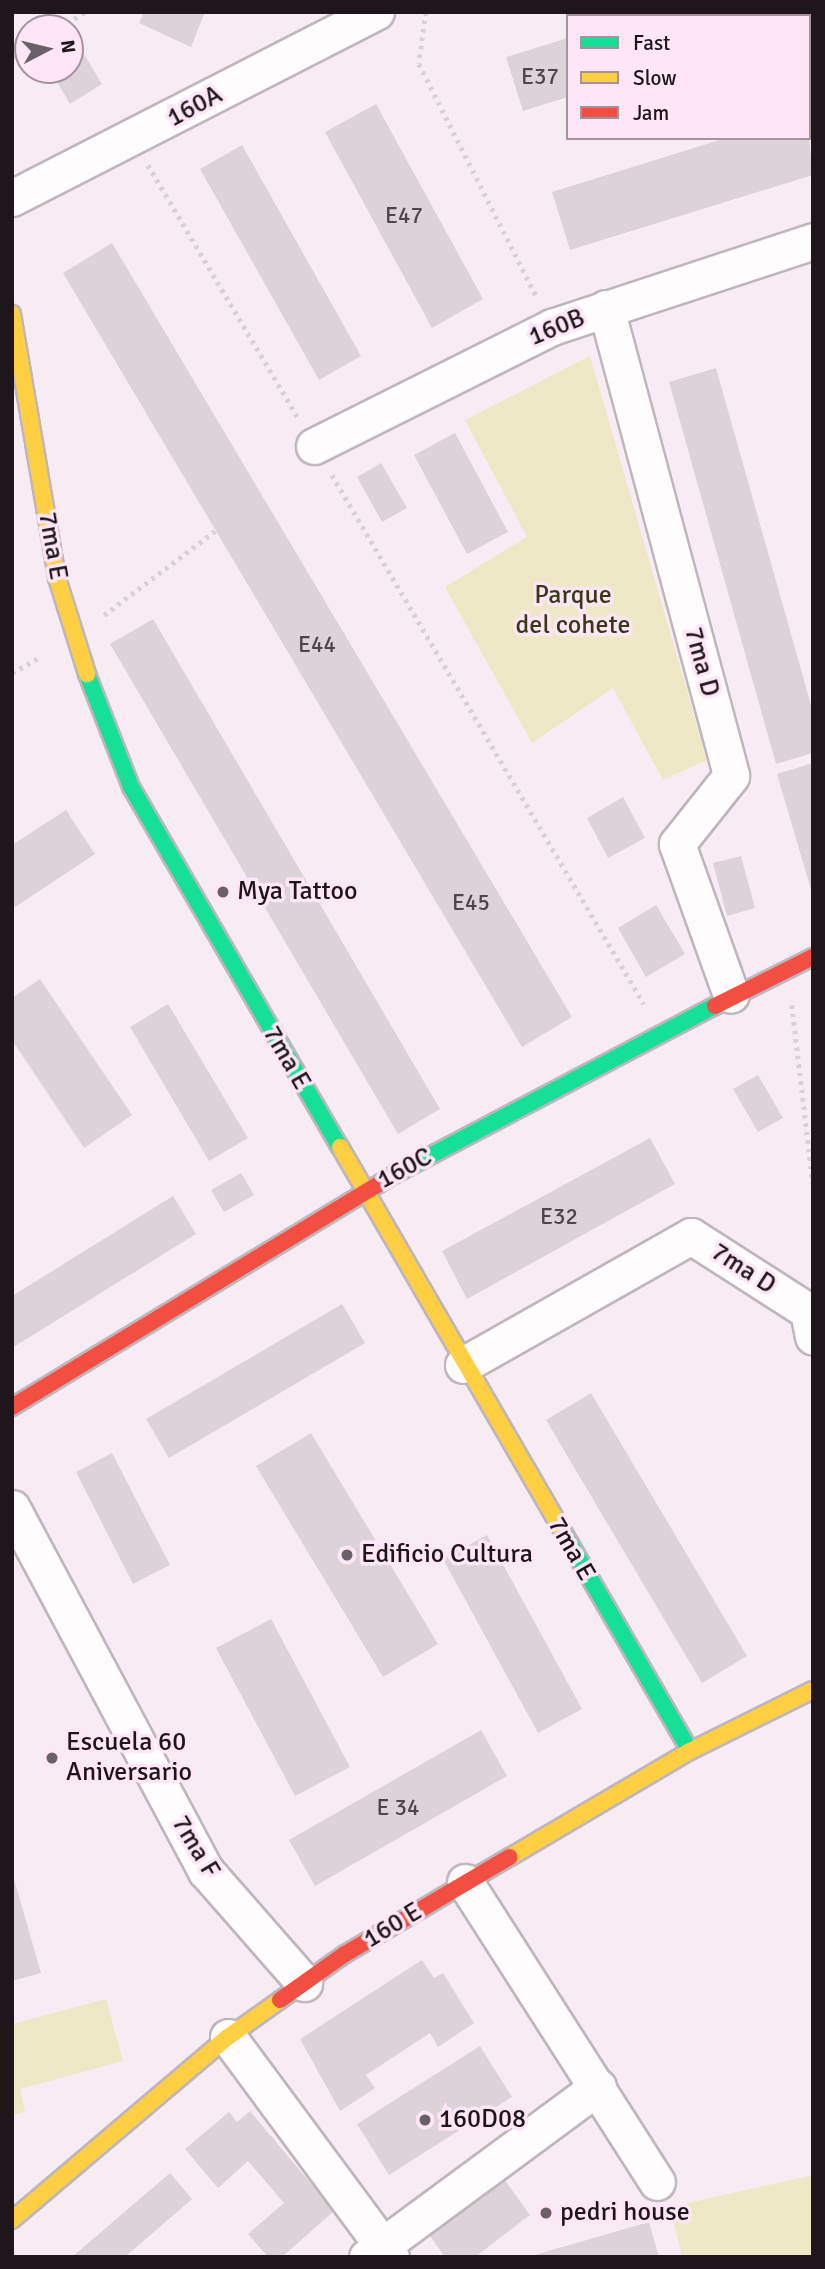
<!DOCTYPE html>
<style>
body{margin:0}
#map{position:relative;width:825px;height:2269px;overflow:hidden;background:#f8ecf4;font-family:Signika,sans-serif}
div>[style]{position:absolute}
[style*='--x']{left:calc(var(--x)*1px);top:calc(var(--y)*1px);width:calc(var(--w)*1px);rotate:calc(var(--a)*1deg)}
.green>*{inset:0;background:#eee8c7}
.building>*{inset:0;background:#dcd3d9}
.path>*{height:4.5px;margin-top:-2.25px;transform-origin:0;background:repeating-linear-gradient(90deg,#d7d3d5 0 3.5px,transparent 0 8.5px)}
.roads{filter:drop-shadow(2px 0 #bfb6bc) drop-shadow(-2px 0 #bfb6bc) drop-shadow(0 2px #bfb6bc) drop-shadow(0 -2px #bfb6bc)}
.street>*{height:35px;margin:-17.5px;padding:0 17.5px;transform-origin:17.5px;border-radius:17.5px;background:#fefcfd}
.fast>*{height:16px;margin:-8px;padding:0 8px;transform-origin:8px;border-radius:8px;background:#16e098}
.slow>*{height:16px;margin:-8px;padding:0 8px;transform-origin:8px;border-radius:8px;background:#ffcf43}
.jam>*{height:16px;margin:-8px;padding:0 8px;transform-origin:8px;border-radius:8px;background:#f24e42}
.dots>*{width:19px;height:19px;translate:-50% -50%;box-sizing:border-box;border:4px solid #fee6f6;border-radius:50%}
span{translate:-50% -50%;white-space:nowrap;text-align:center;line-height:1.15;-webkit-text-stroke:7px #fee6f6;paint-order:stroke}
.number-label{font-size:23px;color:#4e454a}
.number-label span{-webkit-text-stroke-width:0}
.street-label{font-size:26px;color:#1e161b}
.park-label{font-size:26px;color:#3a3916}
.poi-label{font-size:26px;color:#1e161b}
.left{translate:0 -50%;text-align:left}
.frame{position:absolute;inset:0;border:14px solid #1e161b;pointer-events:none}
.legend{position:absolute;left:566px;top:14px;width:245px;height:126px;box-sizing:border-box;background:#fee6f6;border:2px solid #a4939e;margin:0;padding:9px 12px;list-style:none;font-size:21px;color:#1e161b}
.legend li{display:flex;align-items:center;gap:14px;height:35px}
.legend b{width:35px;border:2px solid #a4939e}
.north{position:absolute;left:14px;top:14px;width:70px;height:70px;box-sizing:border-box;background:#fee6f6;border:2px solid #a4939e;border-radius:50%;rotate:83deg;font-size:19px;font-weight:700;line-height:28px;text-align:center;color:#1e161b}
.north::after{content:'';display:block;margin:auto;width:24px;height:32px;background:#6a6167;clip-path:polygon(50% 0,100% 100%,50% 72%,0 100%)}
</style>
<div id="map">
<div class="green">
<i style="clip-path:polygon(590px 356px,707px 760px,663px 780px,613px 688px,532px 743px,445px 587px,527px 537px,465px 420px)"></i>
<i style="clip-path:polygon(106px 1999px,123px 2061px,20px 2089px,25px 2112px,12px 2115px,12px 2024px)"></i>
<i style="clip-path:polygon(813px 2175px,813px 2257px,682px 2257px,670px 2207px)"></i>
</div>
<div class="building">
<i style="clip-path:polygon(144px 12px,205px 12px,191px 47px,139px 23px)"></i>
<i style="clip-path:polygon(650px 12px,762px 12px,763px 16px,640px 16px)"></i>
<i style="clip-path:polygon(568px 38px,568px 97px,523px 111px,506px 57px)"></i>
<i style="clip-path:polygon(78px 44px,102px 84px,70px 104px,50px 70px,70px 70px,70px 48px)"></i>
<i style="clip-path:polygon(376px 104px,483px 299px,432px 328px,325px 132px)"></i>
<i style="clip-path:polygon(726px 138px,809px 138px,813px 175px,570px 250px,552px 192px)"></i>
<i style="clip-path:polygon(242px 145px,361px 356px,319px 380px,200px 169px)"></i>
<i style="clip-path:polygon(112px 243px,572px 1017px,522px 1047px,63px 273px)"></i>
<i style="clip-path:polygon(716px 368px,813px 712px,813px 753px,776px 764px,669px 382px)"></i>
<i style="clip-path:polygon(455px 433px,508px 532px,467px 554px,414px 455px)"></i>
<i style="clip-path:polygon(381px 463px,407px 508px,382px 522px,357px 477px)"></i>
<i style="clip-path:polygon(153px 619px,440px 1109px,398px 1134px,110px 644px)"></i>
<i style="clip-path:polygon(813px 763px,813px 893px,812px 893px,777px 774px)"></i>
<i style="clip-path:polygon(623px 797px,645px 838px,608px 858px,587px 818px)"></i>
<i style="clip-path:polygon(66px 810px,95px 854px,12px 909px,12px 845px)"></i>
<i style="clip-path:polygon(741px 856px,755px 908px,727px 916px,713px 863px)"></i>
<i style="clip-path:polygon(656px 905px,685px 954px,646px 977px,618px 928px)"></i>
<i style="clip-path:polygon(40px 979px,132px 1115px,84px 1148px,12px 1040px,12px 998px)"></i>
<i style="clip-path:polygon(168px 1004px,248px 1138px,209px 1161px,130px 1027px)"></i>
<i style="clip-path:polygon(758px 1075px,783px 1118px,758px 1132px,733px 1089px)"></i>
<i style="clip-path:polygon(650px 1138px,675px 1184px,467px 1299px,442px 1251px)"></i>
<i style="clip-path:polygon(241px 1173px,254px 1195px,224px 1212px,211px 1190px)"></i>
<i style="clip-path:polygon(173px 1196px,196px 1234px,12px 1348px,12px 1296px)"></i>
<i style="clip-path:polygon(342px 1304px,365px 1343px,169px 1458px,146px 1419px)"></i>
<i style="clip-path:polygon(591px 1393px,747px 1656px,702px 1683px,546px 1420px)"></i>
<i style="clip-path:polygon(311px 1433px,438px 1644px,383px 1677px,256px 1466px)"></i>
<i style="clip-path:polygon(112px 1453px,170px 1565px,133px 1584px,76px 1472px)"></i>
<i style="clip-path:polygon(487px 1535px,582px 1709px,538px 1733px,443px 1559px)"></i>
<i style="clip-path:polygon(271px 1619px,350px 1767px,295px 1796px,216px 1648px)"></i>
<i style="clip-path:polygon(481px 1730px,507px 1776px,315px 1886px,289px 1840px)"></i>
<i style="clip-path:polygon(12px 1872px,41px 1973px,12px 1981px)"></i>
<i style="clip-path:polygon(422px 1960px,434px 1978px,443px 1973px,474px 2023px,438px 2047px,430px 2033px,366px 2075px,375px 2088px,340px 2111px,300px 2039px)"></i>
<i style="clip-path:polygon(480px 2046px,512px 2097px,389px 2175px,357px 2124px)"></i>
<i style="clip-path:polygon(250px 2111px,334px 2211px,282px 2257px,268px 2257px,248px 2234px,284px 2203px,248px 2161px,218px 2188px,185px 2149px,229px 2112px,237px 2122px)"></i>
<i style="clip-path:polygon(170px 2173px,192px 2199px,125px 2257px,72px 2257px)"></i>
<i style="clip-path:polygon(504px 2179px,530px 2215px,475px 2257px,445px 2257px,430px 2236px)"></i>
<i style="clip-path:polygon(649px 2222px,659px 2257px,531px 2257px,531px 2256px)"></i>
</div>
<div class="path">
<i style="--x:426;--y:12;--w:52;--a:97.7"></i>
<i style="--x:419;--y:64;--w:262;--a:63.2"></i>
<i style="--x:60;--y:28;--w:30;--a:-33"></i>
<i style="--x:12;--y:57;--w:18;--a:-29"></i>
<i style="--x:148;--y:165;--w:295;--a:59.3"></i>
<i style="--x:332;--y:475;--w:614;--a:59.47"></i>
<i style="--x:104;--y:615;--w:139;--a:-37.1"></i>
<i style="--x:12;--y:673;--w:34;--a:-30"></i>
<i style="--x:792;--y:1005;--w:181;--a:83.3"></i>
</div>
<div class="roads">
<div class="street">
<i style="--x:12;--y:198;--w:409;--a:-27.1"></i>
<i style="--x:606;--y:308;--w:484;--a:75"></i>
<i style="--x:731;--y:776;--w:87;--a:128.5"></i>
<i style="--x:677;--y:844;--w:160;--a:70.3"></i>
<i style="--x:314;--y:446;--w:266;--a:-26.6"></i>
<i style="--x:552;--y:327;--w:275;--a:-18.2"></i>
<i style="--x:463;--y:1365;--w:262;--a:-29.5"></i>
<i style="--x:691;--y:1236;--w:139;--a:32.7"></i>
<i style="--x:808;--y:1311;--w:26;--a:79"></i>
<i style="--x:12;--y:1508;--w:412;--a:61.9"></i>
<i style="--x:206;--y:1871;--w:149;--a:48.8"></i>
<i style="--x:465;--y:1882;--w:356;--a:57.4"></i>
<i style="--x:228;--y:2037;--w:274;--a:53.5"></i>
<i style="--x:367;--y:2257;--w:287;--a:-36.4"></i>
</div>
<div class="fast">
<i style="--x:87;--y:674;--w:121;--a:68.7"></i>
<i style="--x:131;--y:787;--w:416;--a:59.9"></i>
<i style="--x:390;--y:1177;--w:367;--a:-27.8"></i>
<i style="--x:562;--y:1530;--w:255;--a:59.9"></i>
</div>
<div class="slow">
<i style="--x:12;--y:314;--w:268;--a:80.3"></i>
<i style="--x:57;--y:578;--w:101;--a:72.6"></i>
<i style="--x:340;--y:1147;--w:443;--a:59.9"></i>
<i style="--x:510;--y:1857;--w:209;--a:-30.5"></i>
<i style="--x:690;--y:1751;--w:137;--a:-26.4"></i>
<i style="--x:12;--y:2220;--w:283;--a:-40.3"></i>
<i style="--x:228;--y:2037;--w:64;--a:-35.4"></i>
</div>
<div class="jam">
<i style="--x:715;--y:1006;--w:110;--a:-26.6"></i>
<i style="--x:12;--y:1407;--w:442;--a:-31.3"></i>
<i style="--x:280;--y:2000;--w:80;--a:-35.3"></i>
<i style="--x:345;--y:1954;--w:191;--a:-30.5"></i>
</div>
</div>
<div class="dots">
<i style="left:223px;top:892px;background:#6a6167"></i>
<i style="left:347px;top:1555px;background:#6a6167"></i>
<i style="left:52px;top:1758px;background:#6a6167"></i>
<i style="left:425px;top:2120px;background:#6a6167"></i>
<i style="left:546px;top:2213px;background:#6a6167"></i>
</div>
<div class="number-label">
<span style="left:540px;top:77px">E37</span>
<span style="left:404px;top:216px">E47</span>
<span style="left:317px;top:645px">E44</span>
<span style="left:471px;top:903px">E45</span>
<span style="left:559px;top:1217px">E32</span>
<span style="left:398px;top:1808px">E 34</span>
</div>
<div class="street-label">
<span style="left:195px;top:107px;rotate:-28deg">160A</span>
<span style="left:557px;top:328px;rotate:-22deg">160B</span>
<span style="left:52px;top:546px;rotate:80deg">7ma E</span>
<span style="left:701px;top:662px;rotate:75deg">7ma D</span>
<span style="left:286px;top:1058px;rotate:60deg">7ma E</span>
<span style="left:405px;top:1169px;rotate:-28deg">160C</span>
<span style="left:743px;top:1269px;rotate:33deg">7ma D</span>
<span style="left:571px;top:1549px;rotate:60deg">7ma E</span>
<span style="left:195px;top:1847px;rotate:59deg">7ma F</span>
<span style="left:393px;top:1926px;rotate:-31deg">160 E</span>
</div>
<div class="park-label">
<span style="left:573px;top:611px">Parque<br>del cohete</span>
</div>
<div class="poi-label">
<span class="left" style="left:237px;top:892px">Mya Tattoo</span>
<span class="left" style="left:361px;top:1555px">Edificio Cultura</span>
<span class="left" style="left:66px;top:1758px">Escuela 60<br>Aniversario</span>
<span class="left" style="left:439px;top:2120px">160D08</span>
<span class="left" style="left:560px;top:2213px">pedri house</span>
</div>
<div class="frame"></div>
<ul class="legend">
<li><b style="height:9px;background:#16e098"></b>Fast</li>
<li><b style="height:9px;background:#ffcf43"></b>Slow</li>
<li><b style="height:9px;background:#f24e42"></b>Jam</li>
</ul>
<div class="north">N</div>
</div>
